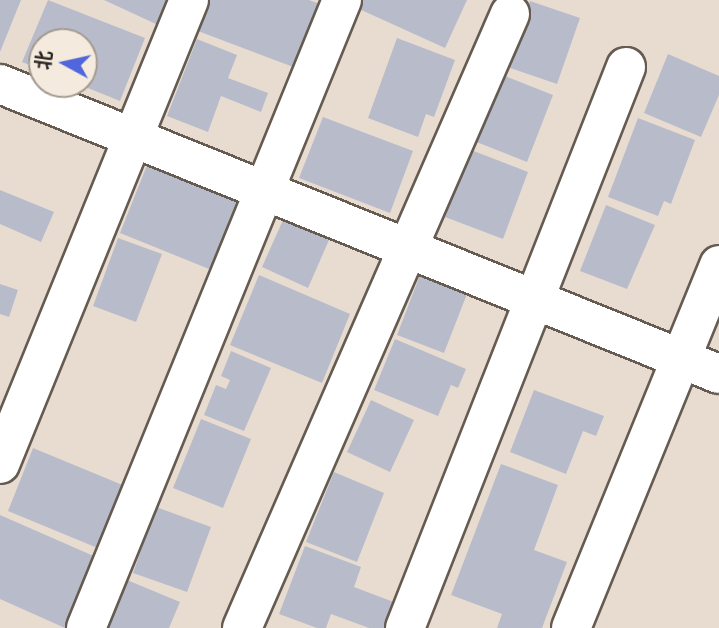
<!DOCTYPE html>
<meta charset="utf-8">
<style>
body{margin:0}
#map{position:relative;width:719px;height:628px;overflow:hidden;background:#e8dcd1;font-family:"DM Sans","Noto Sans SC",sans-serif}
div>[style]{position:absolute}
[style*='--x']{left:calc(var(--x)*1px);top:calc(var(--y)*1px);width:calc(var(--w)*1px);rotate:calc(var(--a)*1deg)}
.building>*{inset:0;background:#b8bcca}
.roads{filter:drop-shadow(2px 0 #655b51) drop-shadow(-2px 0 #655b51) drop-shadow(0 2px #655b51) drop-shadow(0 -2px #655b51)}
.minor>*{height:38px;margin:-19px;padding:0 19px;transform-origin:19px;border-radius:19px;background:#fff}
span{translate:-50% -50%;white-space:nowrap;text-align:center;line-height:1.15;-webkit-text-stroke:7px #f5eade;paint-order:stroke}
.north{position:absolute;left:28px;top:28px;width:70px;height:70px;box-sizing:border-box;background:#f5eade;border:2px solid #a39b92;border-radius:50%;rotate:278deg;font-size:19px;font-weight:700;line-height:28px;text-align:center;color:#292520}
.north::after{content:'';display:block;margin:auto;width:24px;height:32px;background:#5066dc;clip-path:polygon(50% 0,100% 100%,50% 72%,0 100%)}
</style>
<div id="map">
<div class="building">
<i style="clip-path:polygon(0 0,21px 0,0 52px)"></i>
<i style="clip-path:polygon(48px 0,145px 38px,120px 101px,78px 84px,84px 84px,84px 42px,42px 42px,42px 70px,22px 62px)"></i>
<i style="clip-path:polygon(104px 0,170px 0,158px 25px)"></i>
<i style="clip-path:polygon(210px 0,309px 0,320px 4px,296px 68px,198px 31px)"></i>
<i style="clip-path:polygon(363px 0,467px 0,445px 48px,359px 9px)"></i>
<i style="clip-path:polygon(530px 1px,580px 18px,557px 84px,507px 67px)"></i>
<i style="clip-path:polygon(397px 38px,455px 60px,434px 117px,426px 114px,418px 137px,368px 118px)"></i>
<i style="clip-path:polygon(197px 39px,237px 55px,228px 78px,268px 93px,261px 112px,221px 96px,208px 132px,167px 116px)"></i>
<i style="clip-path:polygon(668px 54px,719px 76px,719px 95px,701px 137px,644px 113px)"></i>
<i style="clip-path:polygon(500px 74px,553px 95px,527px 162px,474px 141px)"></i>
<i style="clip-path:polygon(323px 117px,413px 151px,390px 213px,299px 178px)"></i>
<i style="clip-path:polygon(638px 118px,695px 140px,671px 204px,664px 201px,658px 216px,608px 197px)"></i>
<i style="clip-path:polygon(471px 150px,528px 172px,503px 239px,445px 217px)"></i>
<i style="clip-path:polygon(149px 160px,244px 197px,214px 271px,120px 233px)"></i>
<i style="clip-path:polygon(0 190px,54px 212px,41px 242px,0 224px)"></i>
<i style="clip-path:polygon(606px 205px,655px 225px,627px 289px,580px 271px)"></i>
<i style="clip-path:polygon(283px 220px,329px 240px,308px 288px,262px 267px)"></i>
<i style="clip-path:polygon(118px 238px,162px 254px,136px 322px,93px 306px)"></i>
<i style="clip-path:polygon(259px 275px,350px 314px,322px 383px,230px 345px)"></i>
<i style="clip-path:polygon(420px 275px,467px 294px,444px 353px,397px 335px)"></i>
<i style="clip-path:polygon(0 284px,18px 290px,9px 317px,0 314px)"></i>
<i style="clip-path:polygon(395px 339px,466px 369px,458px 388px,451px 385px,438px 416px,374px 390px)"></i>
<i style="clip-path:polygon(231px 351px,271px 368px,244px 431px,204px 415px,216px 385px,226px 389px,230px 380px,221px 376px)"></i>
<i style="clip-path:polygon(534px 390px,604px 416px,596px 436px,583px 431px,566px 474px,510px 452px)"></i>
<i style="clip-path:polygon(371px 400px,414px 420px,390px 472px,347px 452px)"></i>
<i style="clip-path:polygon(201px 419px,251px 439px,223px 508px,173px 488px)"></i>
<i style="clip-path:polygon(33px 448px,125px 486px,100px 549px,8px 511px)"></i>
<i style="clip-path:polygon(501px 464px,558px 485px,534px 550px,567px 562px,542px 628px,497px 628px,502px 614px,451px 595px)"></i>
<i style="clip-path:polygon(334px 472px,384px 493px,357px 562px,306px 542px)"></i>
<i style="clip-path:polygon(156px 507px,211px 527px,187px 592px,133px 573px)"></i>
<i style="clip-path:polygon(0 515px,96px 557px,65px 628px,0 599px)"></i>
<i style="clip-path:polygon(305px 546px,361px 567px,354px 587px,399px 604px,389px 628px,369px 628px,331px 614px,326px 628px,317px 628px,279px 614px)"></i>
<i style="clip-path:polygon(127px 580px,180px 602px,169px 628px,108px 628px)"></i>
</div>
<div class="roads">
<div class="minor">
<i style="--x:0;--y:84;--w:775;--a:21.97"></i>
<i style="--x:0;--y:464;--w:501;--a:-67.84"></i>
<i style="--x:86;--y:628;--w:678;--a:-67.82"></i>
<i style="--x:242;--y:628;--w:670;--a:-66.42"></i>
<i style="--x:405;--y:628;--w:603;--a:-68.5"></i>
<i style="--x:571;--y:628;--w:392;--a:-67.8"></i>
</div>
</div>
<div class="north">北</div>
</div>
